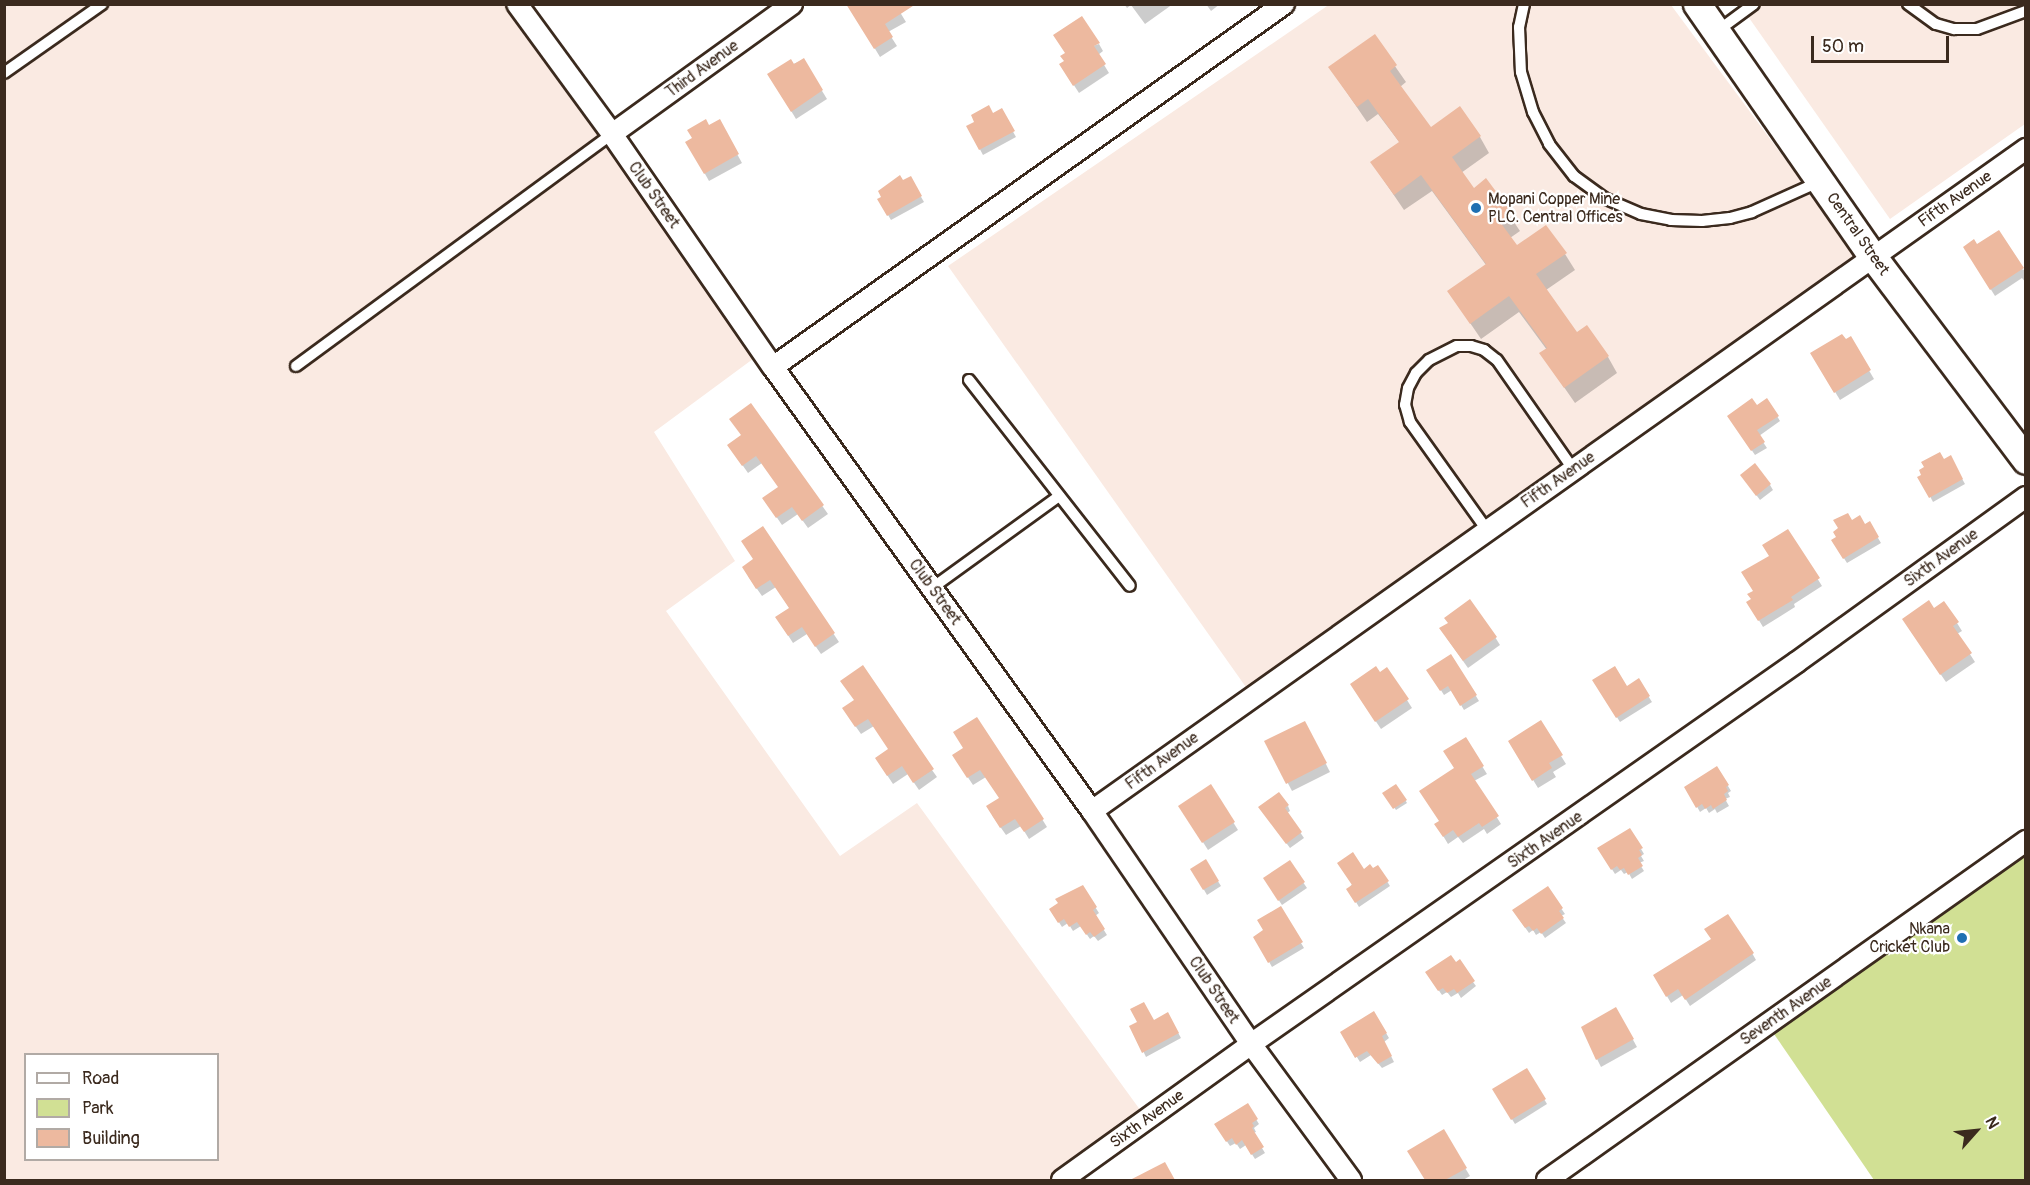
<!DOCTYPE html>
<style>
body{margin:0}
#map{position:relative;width:2030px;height:1185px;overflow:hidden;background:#fff;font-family:Pangolin,sans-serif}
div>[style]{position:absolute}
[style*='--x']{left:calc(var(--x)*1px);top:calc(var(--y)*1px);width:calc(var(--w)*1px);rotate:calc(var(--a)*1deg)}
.built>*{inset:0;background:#faeae2}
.green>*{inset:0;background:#d1e094}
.shadow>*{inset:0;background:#0003}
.building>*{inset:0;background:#edb99f}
.roads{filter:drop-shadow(2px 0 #3b2a1e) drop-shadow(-2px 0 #3b2a1e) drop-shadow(0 2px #3b2a1e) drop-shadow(0 -2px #3b2a1e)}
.lane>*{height:10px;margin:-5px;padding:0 5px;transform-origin:5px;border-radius:5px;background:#fff}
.street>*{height:20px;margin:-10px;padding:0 10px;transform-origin:10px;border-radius:10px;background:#fff}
.secondary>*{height:27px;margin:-13.5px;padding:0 13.5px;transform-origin:13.5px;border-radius:13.5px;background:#fff}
.dots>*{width:16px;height:16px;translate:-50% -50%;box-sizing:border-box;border:3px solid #fff;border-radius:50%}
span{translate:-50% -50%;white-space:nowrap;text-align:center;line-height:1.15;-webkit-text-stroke:4.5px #fff;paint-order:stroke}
.street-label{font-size:16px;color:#3b2a1e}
.poi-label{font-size:16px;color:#3b2a1e}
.left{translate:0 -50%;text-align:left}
.right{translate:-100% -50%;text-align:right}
.frame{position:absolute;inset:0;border:6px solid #3b2a1e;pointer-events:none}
.legend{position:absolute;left:24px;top:1053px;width:195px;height:108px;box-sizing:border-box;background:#fff;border:2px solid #b1aaa5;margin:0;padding:8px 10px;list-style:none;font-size:18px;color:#3b2a1e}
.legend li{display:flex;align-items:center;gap:12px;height:30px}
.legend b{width:30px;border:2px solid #b1aaa5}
.north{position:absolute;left:1946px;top:1101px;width:60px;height:60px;-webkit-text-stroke:4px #fff;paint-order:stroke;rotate:63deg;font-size:16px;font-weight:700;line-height:24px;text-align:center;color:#3b2a1e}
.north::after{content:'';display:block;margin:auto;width:21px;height:27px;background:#3b2a1e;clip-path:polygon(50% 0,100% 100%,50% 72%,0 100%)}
.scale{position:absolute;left:1811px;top:36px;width:138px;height:27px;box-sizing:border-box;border:3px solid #3b2a1e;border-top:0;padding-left:8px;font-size:18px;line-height:21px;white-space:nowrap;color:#3b2a1e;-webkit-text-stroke:4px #fff;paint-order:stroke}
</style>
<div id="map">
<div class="built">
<i style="clip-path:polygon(1330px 4px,1671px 5px,1859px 259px,1248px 690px,948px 266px)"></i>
<i style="clip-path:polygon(evenodd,5px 5px,508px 5px,757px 356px,654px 432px,735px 561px,666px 611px,840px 856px,917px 803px,1146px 1118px,1061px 1180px,5px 1180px,5px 5px,26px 1054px,218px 1054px,218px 1160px,26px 1160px,26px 1054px)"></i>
<i style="clip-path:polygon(1740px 5px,2025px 5px,2025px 124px,1890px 219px)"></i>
</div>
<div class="green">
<i style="clip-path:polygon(2025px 845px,2025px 1180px,1874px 1180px,1772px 1031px)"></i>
</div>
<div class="shadow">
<i style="clip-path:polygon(848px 4px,895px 4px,906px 22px,888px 32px,897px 46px,880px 57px)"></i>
<i style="clip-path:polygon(1124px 4px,1173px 4px,1145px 24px,1131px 5px,1127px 8px)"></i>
<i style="clip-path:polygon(1206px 4px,1220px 4px,1211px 11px)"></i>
<i style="clip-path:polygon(1374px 36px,1406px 82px,1400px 87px,1430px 129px,1480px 137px,1489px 153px,1461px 173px,1473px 190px,1486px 181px,1520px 231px,1510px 238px,1517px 247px,1565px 254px,1575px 270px,1546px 290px,1577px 334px,1608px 357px,1617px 373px,1575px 403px,1541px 354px,1547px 350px,1519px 312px,1481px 339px,1449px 292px,1486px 265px,1432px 191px,1404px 210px,1372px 163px,1400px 143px,1378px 114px,1367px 122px,1330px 68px)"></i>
<i style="clip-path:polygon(1099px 44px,1103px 51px,1098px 55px,1109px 73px,1079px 93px,1066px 73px,1067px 54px)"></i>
<i style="clip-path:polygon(803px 60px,827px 99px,796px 119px,769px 74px)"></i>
<i style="clip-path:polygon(1001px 110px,1016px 137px,983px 155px,968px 127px)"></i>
<i style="clip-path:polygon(719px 121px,742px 163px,709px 181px,687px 142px)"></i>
<i style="clip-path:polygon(910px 178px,924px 202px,891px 220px,879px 200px)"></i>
<i style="clip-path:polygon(1998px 232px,2023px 270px,2026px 268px,2026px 283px,2022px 278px,1995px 296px,1965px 248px,1977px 246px)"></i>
<i style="clip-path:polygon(1850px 338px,1874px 379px,1840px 400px,1812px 354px)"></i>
<i style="clip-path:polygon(751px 405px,828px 514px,808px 528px,798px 514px,782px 525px,769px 506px,779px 487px,762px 463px,748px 473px,734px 453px,742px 436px)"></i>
<i style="clip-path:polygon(1756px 407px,1777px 416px,1780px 421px,1759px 436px,1767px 448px,1755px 455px,1732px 421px)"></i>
<i style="clip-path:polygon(1950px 457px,1965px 484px,1933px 502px,1920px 477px,1926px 468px)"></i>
<i style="clip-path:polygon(1745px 480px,1770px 485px,1773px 490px,1760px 500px)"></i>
<i style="clip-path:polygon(1852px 522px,1865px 526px,1869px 523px,1881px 543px,1847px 563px,1833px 541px,1838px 538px,1840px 529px)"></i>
<i style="clip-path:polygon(763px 528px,839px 642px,821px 654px,807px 634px,793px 643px,782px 626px,790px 609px,776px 587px,762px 596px,748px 576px)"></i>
<i style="clip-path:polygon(1788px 531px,1822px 586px,1794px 604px,1795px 607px,1763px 627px,1748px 602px,1752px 600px)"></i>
<i style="clip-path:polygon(1934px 610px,1957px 623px,1962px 631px,1957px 634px,1975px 662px,1946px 682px,1908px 627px)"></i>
<i style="clip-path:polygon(1449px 623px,1495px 637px,1500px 645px,1468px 668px,1446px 637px)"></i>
<i style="clip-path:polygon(1451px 656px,1479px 701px,1464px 710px,1452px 690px,1444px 695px,1428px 670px)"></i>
<i style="clip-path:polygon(1380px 674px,1407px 700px,1412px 708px,1381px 729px,1356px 692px)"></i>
<i style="clip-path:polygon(1638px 680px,1652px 702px,1620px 722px,1594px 681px,1627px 688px)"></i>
<i style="clip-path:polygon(855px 701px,932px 770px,937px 777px,919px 790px,908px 774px,893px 784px,881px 766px,890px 750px,874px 726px,861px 734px,849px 717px)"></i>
<i style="clip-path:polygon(1540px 722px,1566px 764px,1553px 772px,1556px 777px,1538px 788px,1510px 742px)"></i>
<i style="clip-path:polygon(1309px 731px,1330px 772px,1292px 791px,1266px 742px)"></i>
<i style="clip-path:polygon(1465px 739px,1487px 774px,1474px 781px,1501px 824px,1487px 834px,1484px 829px,1463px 843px,1458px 837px,1448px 844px,1436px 824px,1440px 821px)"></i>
<i style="clip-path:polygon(965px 749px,1042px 819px,1047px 827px,1029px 839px,1021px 826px,1006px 835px,992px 815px,1000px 798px,986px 777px,973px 785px,959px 764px)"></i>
<i style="clip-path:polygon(1717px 768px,1731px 791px,1728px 793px,1730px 797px,1725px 799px,1729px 806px,1717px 813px,1715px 809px,1709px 813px,1706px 808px,1700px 812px,1686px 787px)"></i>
<i style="clip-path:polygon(1396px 786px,1407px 803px,1396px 810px,1384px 793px)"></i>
<i style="clip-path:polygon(1288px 806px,1290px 811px,1287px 813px,1304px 838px,1290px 848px,1263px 812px)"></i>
<i style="clip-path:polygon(1185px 814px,1233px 822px,1238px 830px,1208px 850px)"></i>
<i style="clip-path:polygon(1630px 830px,1644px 854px,1641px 856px,1644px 861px,1639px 863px,1644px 871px,1632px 879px,1628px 872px,1624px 874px,1621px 870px,1615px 874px,1599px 849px)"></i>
<i style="clip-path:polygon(1205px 861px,1221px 886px,1207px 895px,1192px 869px)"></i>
<i style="clip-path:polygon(1289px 862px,1307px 888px,1282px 905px,1265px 879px)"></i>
<i style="clip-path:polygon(1378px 867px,1390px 886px,1359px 907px,1348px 889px,1363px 871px,1373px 870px)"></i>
<i style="clip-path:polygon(1082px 887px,1099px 913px,1095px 916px,1107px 935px,1098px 941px,1094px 936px,1090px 939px,1081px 926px,1073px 931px,1068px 923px,1062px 927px,1051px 910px)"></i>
<i style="clip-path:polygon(1547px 888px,1565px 914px,1561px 916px,1566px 923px,1545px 938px,1541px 932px,1536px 935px,1533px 930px,1529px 933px,1517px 916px)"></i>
<i style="clip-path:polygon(1280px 908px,1304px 948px,1272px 967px,1255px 937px,1265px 931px)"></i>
<i style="clip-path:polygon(1752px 953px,1756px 960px,1690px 1006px,1683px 995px,1671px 1003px,1655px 976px)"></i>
<i style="clip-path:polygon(1430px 978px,1473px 982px,1476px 986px,1461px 998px,1458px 993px,1451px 997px,1447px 992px,1442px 995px)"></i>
<i style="clip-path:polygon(1616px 1009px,1637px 1047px,1601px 1067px,1597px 1059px)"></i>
<i style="clip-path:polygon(1374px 1013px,1389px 1038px,1384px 1042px,1394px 1062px,1382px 1068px,1371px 1055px,1360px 1062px,1342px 1033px)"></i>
<i style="clip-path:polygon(1168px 1014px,1181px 1038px,1146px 1057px,1131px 1026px,1153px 1022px)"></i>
<i style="clip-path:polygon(1527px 1070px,1547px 1104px,1515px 1124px,1494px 1090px)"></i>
<i style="clip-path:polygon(1247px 1105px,1259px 1124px,1254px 1128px,1256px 1132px,1253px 1133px,1265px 1153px,1255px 1159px,1246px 1145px,1240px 1149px,1236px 1143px,1230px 1146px,1216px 1125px)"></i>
<i style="clip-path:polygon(1443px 1132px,1470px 1176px,1463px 1180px,1426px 1180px,1409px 1152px)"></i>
<i style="clip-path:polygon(1165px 1164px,1174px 1180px,1134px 1180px)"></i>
</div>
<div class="building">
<i style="clip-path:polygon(846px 4px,916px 4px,885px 24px,893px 37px,874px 49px)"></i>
<i style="clip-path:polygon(1082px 16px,1100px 43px,1094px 46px,1106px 64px,1073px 86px,1059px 64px,1064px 61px,1060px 56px,1065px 53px,1053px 35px)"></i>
<i style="clip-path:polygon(1375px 34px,1397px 65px,1390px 71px,1431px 127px,1460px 106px,1481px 136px,1452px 157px,1474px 188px,1486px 178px,1512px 213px,1500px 222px,1517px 245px,1546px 225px,1567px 253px,1536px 274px,1577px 332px,1587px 325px,1609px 356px,1564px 388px,1539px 353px,1547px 348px,1509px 296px,1470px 324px,1447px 291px,1486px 264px,1421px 175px,1394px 195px,1370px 162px,1399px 142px,1368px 99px,1357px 107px,1328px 67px)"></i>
<i style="clip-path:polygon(804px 58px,823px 90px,791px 112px,767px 74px,791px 59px,794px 64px)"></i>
<i style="clip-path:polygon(989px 105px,993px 113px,1002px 108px,1015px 131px,979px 150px,966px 126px,974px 122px,971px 115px)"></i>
<i style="clip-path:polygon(706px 119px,709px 125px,720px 119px,739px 154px,704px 174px,685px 142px,692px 138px,687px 130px)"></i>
<i style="clip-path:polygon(900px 175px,903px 180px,911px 176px,922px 196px,887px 216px,877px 199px,881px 197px,878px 191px)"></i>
<i style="clip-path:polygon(1999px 230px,2024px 268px,1990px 290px,1963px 247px,1974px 239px,1977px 244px)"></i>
<i style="clip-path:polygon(1842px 334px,1846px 339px,1851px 336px,1871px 370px,1834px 393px,1810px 353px)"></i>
<i style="clip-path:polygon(1752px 398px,1757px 405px,1767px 398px,1779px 416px,1757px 430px,1765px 442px,1751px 451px,1727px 416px)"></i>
<i style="clip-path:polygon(751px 403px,824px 505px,802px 521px,792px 507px,776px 518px,762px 498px,778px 487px,756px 456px,742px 466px,727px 445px,741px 435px,729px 419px)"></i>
<i style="clip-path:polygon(1940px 452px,1944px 459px,1951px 455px,1963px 479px,1929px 498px,1917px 477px,1921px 475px,1919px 470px,1924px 467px,1921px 462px)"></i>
<i style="clip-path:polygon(1755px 463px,1771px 484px,1756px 496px,1740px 475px)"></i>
<i style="clip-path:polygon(1848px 513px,1852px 520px,1860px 515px,1865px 524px,1870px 521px,1879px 537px,1843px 559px,1831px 540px,1836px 537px,1833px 532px,1838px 528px,1833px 520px)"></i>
<i style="clip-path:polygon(763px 526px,835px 633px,815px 647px,802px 627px,788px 636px,775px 617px,789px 608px,770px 580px,756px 589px,742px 567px,753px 559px,741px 541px)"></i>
<i style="clip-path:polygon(1788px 529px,1820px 578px,1791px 597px,1793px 600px,1758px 621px,1746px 602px,1751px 599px,1747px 594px,1753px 591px,1741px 572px,1769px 556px,1762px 545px)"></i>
<i style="clip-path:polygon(1470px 599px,1497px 637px,1463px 661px,1439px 628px,1448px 623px,1444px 618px)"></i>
<i style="clip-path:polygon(1929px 600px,1934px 608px,1944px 601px,1959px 622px,1953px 626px,1972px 653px,1940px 675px,1902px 619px)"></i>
<i style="clip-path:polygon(1451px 654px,1477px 695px,1460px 706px,1448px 686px,1440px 691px,1426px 670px)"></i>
<i style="clip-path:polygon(863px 665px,934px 769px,913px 783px,902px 766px,887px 776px,875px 758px,888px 749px,868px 719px,855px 727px,842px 708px,854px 700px,840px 681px)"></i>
<i style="clip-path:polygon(1376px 666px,1380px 672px,1387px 667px,1409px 699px,1375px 722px,1350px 684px)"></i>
<i style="clip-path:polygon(1615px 666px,1627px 686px,1639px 678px,1650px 696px,1616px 718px,1592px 680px)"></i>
<i style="clip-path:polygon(977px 717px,1044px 819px,1024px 832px,1015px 819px,1000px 828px,986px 806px,999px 798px,980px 770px,967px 778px,952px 755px,963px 748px,953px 732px)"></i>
<i style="clip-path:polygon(1541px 720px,1563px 755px,1549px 763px,1552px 768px,1532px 781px,1508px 741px)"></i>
<i style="clip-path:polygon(1305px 721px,1327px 763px,1286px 784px,1264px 741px)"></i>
<i style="clip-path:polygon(1466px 737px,1484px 766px,1471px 774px,1499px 816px,1482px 827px,1479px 823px,1458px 837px,1453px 830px,1443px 837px,1434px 824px,1439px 821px,1419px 791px,1454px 768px,1443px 751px)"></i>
<i style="clip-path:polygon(1717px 766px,1729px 785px,1726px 787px,1728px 791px,1724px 794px,1727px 800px,1713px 809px,1711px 805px,1705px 809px,1702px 804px,1696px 808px,1684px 787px)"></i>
<i style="clip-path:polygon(1211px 784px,1235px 822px,1202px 843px,1178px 806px)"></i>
<i style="clip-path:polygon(1396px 784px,1407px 800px,1393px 809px,1382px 793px)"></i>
<i style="clip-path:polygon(1279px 792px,1289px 805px,1285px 808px,1302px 832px,1286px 844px,1258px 807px)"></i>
<i style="clip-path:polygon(1630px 828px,1643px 848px,1639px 850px,1642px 855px,1638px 858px,1643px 866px,1628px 875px,1624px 868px,1620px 870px,1617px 866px,1611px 870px,1597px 848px)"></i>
<i style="clip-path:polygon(1353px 852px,1364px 869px,1370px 864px,1373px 868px,1378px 865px,1389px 881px,1355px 903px,1346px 889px,1352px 885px,1337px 863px)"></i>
<i style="clip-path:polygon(1206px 859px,1219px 881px,1203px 890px,1190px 869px)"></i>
<i style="clip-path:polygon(1290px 860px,1305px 882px,1278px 901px,1263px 878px)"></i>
<i style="clip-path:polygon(1083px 885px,1097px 907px,1093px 910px,1105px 929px,1094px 937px,1090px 932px,1086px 935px,1077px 922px,1069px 927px,1064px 919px,1058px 923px,1049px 909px,1058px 903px,1055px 899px)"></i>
<i style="clip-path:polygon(1548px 886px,1563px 908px,1559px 911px,1564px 918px,1541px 934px,1537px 928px,1533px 931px,1529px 926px,1525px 928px,1512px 910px)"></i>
<i style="clip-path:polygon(1281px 906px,1303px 942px,1268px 963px,1253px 937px,1263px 930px,1257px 920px)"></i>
<i style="clip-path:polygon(1728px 914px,1754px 953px,1685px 1000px,1678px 989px,1666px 997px,1653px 975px,1711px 939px,1704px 929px)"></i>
<i style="clip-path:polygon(1451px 955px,1456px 962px,1460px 959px,1475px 981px,1457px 993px,1454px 989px,1447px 993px,1443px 988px,1438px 991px,1425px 972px)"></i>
<i style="clip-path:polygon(1144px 1002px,1154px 1020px,1168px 1012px,1179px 1033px,1142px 1053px,1129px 1026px,1137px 1022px,1130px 1009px)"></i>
<i style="clip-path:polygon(1616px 1007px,1634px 1039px,1596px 1060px,1581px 1027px)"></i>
<i style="clip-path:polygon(1374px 1011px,1387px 1033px,1382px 1036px,1392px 1056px,1378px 1064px,1367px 1051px,1355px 1058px,1340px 1032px)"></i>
<i style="clip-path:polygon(1527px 1068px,1546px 1099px,1511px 1120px,1492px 1089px)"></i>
<i style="clip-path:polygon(1248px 1103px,1258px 1119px,1252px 1123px,1254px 1126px,1252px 1128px,1264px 1147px,1251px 1155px,1242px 1140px,1236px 1145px,1232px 1138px,1226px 1142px,1214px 1124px)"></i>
<i style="clip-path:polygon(1444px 1129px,1467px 1168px,1445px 1180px,1425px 1180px,1407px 1151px)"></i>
<i style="clip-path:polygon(1165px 1162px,1175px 1180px,1130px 1180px)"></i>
</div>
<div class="roads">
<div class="lane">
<i style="--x:1524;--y:4;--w:24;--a:102"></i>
<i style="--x:1519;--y:27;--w:45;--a:87.5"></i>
<i style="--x:1521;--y:72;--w:42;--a:73.3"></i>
<i style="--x:1533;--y:112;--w:36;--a:63"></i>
<i style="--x:1549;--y:144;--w:41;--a:52"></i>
<i style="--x:1574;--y:176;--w:37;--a:36"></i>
<i style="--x:1604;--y:198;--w:40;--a:23.4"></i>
<i style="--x:1641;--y:214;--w:31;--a:11"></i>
<i style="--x:1671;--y:220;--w:31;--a:2"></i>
<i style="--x:1702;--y:221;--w:28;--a:-6"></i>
<i style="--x:1730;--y:218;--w:23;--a:-15"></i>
<i style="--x:1752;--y:212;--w:76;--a:-24.2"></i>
<i style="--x:1908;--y:4;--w:34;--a:36"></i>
<i style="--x:1936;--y:24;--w:19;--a:16"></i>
<i style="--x:1954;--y:29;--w:23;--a:0"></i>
<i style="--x:1977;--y:29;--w:52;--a:-20.2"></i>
<i style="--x:1716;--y:32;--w:47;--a:-36.4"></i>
<i style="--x:4;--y:73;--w:120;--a:-35.1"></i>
<i style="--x:296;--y:366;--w:392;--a:-36.3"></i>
<i style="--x:969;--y:380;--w:261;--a:52"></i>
<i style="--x:1487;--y:530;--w:133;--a:-125.5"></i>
<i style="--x:1410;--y:422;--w:18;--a:-106"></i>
<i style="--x:1405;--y:405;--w:17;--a:-80"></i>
<i style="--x:1408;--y:388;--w:17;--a:-62"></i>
<i style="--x:1416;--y:373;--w:18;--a:-45"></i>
<i style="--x:1429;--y:360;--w:31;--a:-27"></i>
<i style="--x:1457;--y:346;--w:14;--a:0"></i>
<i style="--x:1471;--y:346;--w:14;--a:17"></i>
<i style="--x:1484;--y:350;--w:16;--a:38"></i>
<i style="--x:1497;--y:360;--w:133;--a:55.1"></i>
<i style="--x:932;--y:588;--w:157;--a:-35.9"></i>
</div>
<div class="street">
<i style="--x:517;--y:4;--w:161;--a:53.8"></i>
<i style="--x:612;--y:134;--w:283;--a:55.4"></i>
<i style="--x:773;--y:367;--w:547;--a:54.3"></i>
<i style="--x:1092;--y:811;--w:282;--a:55.7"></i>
<i style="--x:1251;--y:1044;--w:169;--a:53.7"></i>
<i style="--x:612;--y:134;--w:222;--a:-35.8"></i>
<i style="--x:773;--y:367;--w:627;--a:-35.39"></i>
<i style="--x:1092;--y:811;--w:1145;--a:-35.33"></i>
<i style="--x:1062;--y:1180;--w:233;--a:-35.7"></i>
<i style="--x:1251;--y:1044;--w:666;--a:-34.98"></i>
<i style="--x:1797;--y:662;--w:282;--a:-35.8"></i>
<i style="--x:1547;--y:1180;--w:587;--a:-35.29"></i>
</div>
<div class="secondary">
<i style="--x:1697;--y:4;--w:308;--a:55.2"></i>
<i style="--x:1873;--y:257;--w:254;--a:53"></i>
</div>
</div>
<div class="dots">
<i style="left:1476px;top:208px;background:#1f6fb2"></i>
<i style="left:1962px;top:938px;background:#1f6fb2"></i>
</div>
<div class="street-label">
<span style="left:702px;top:69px;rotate:-36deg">Third Avenue</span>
<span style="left:654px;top:195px;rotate:55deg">Club Street</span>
<span style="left:1955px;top:199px;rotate:-35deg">Fifth Avenue</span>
<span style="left:1858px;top:234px;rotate:55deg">Central Street</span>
<span style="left:1558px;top:480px;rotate:-35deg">Fifth Avenue</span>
<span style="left:1941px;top:558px;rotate:-36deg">Sixth Avenue</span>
<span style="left:935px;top:592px;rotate:54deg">Club Street</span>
<span style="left:1162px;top:761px;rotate:-36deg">Fifth Avenue</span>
<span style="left:1545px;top:840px;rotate:-35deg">Sixth Avenue</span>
<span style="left:1214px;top:990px;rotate:56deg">Club Street</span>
<span style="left:1786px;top:1011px;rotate:-35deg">Seventh Avenue</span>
<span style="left:1147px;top:1119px;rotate:-36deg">Sixth Avenue</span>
</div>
<div class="poi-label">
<span class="left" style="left:1488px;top:208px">Mopani Copper Mine<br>PLC. Central Offices</span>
<span class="right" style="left:1950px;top:938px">Nkana<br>Cricket Club</span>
</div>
<div class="frame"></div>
<ul class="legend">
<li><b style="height:8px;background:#fff"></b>Road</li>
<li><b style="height:16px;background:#d1e094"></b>Park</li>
<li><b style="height:16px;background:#edb99f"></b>Building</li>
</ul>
<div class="north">N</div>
<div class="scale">50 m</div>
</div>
